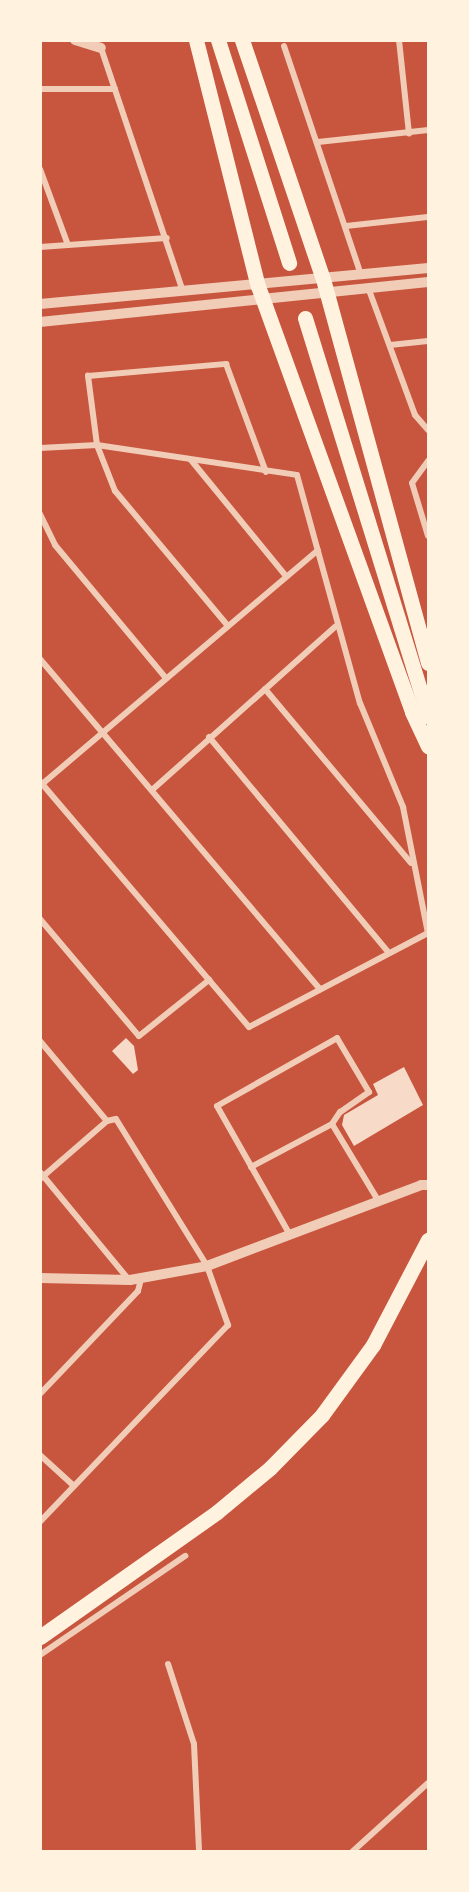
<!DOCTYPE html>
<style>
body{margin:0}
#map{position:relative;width:469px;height:1892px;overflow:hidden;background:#c8553d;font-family:"IBM Plex Sans",sans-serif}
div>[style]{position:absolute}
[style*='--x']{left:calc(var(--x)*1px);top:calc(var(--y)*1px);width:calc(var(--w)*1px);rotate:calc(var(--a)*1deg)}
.building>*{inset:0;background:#f7dbc8}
.minor>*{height:6px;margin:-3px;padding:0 3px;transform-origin:3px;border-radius:3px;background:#f1ccb7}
.tertiary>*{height:10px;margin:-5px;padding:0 5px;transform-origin:5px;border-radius:5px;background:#f1ccb7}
.trunk>*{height:15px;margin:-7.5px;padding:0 7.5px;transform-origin:7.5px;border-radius:7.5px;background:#fff3e0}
span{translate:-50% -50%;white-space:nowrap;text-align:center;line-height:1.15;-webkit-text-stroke:5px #fff3e0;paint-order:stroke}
.frame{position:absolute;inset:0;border:42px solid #fff3e0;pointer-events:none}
</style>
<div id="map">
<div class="building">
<i style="clip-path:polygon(126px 1038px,134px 1046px,138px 1070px,133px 1074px,112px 1051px)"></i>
<i style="clip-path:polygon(404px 1067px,423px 1105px,354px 1146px,342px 1125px,344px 1115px,378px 1095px,373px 1084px)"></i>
</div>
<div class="minor">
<i style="--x:399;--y:40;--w:94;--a:83.9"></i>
<i style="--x:284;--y:46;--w:242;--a:71.4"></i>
<i style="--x:101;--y:48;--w:256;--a:71.4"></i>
<i style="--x:40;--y:89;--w:75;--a:0"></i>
<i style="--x:318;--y:142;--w:111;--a:-6.2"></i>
<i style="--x:40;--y:169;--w:81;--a:69.8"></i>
<i style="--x:346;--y:226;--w:82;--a:-6.3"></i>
<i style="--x:40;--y:247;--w:127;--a:-4.1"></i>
<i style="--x:369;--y:290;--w:133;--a:69.8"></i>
<i style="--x:415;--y:415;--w:20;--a:49"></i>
<i style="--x:390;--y:345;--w:38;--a:-6"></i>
<i style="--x:40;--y:448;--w:57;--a:-3"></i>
<i style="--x:97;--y:445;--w:202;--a:8.5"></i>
<i style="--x:297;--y:475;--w:237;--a:74.6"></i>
<i style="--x:360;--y:703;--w:113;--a:67.5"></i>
<i style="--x:403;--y:807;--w:128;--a:78.8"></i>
<i style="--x:428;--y:933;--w:202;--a:152.3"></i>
<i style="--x:249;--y:1027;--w:323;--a:-130.4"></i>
<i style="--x:191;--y:460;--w:150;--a:50.7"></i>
<i style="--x:428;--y:461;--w:27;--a:126"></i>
<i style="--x:412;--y:483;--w:55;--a:73.2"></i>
<i style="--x:40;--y:514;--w:34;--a:64"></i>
<i style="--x:55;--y:545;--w:172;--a:50.2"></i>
<i style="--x:228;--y:626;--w:176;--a:-129.9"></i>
<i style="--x:115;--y:491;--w:49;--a:-111.4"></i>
<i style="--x:97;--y:445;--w:70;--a:-97.4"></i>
<i style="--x:88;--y:376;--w:139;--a:-5"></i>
<i style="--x:226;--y:364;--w:115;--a:69.7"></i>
<i style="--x:40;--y:659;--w:433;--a:49.7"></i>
<i style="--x:265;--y:689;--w:227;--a:50"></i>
<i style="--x:209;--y:737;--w:281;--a:50.2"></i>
<i style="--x:41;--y:785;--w:363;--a:-40.3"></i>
<i style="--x:152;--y:790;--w:246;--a:-41.7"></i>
<i style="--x:40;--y:919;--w:153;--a:49.8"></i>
<i style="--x:139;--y:1036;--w:90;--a:-38.7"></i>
<i style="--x:40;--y:1041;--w:104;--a:50.1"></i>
<i style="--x:251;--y:1167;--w:92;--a:-28"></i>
<i style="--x:40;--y:1172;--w:140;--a:50.5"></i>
<i style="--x:40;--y:1179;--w:89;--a:-40.9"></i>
<i style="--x:107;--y:1121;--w:9;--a:-13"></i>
<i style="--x:116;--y:1119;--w:173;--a:58.2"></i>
<i style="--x:207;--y:1266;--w:63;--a:70.4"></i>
<i style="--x:228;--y:1325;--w:272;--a:133.7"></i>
<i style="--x:290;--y:1235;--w:148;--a:-119.5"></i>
<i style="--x:217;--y:1106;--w:138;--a:-29.5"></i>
<i style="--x:337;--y:1038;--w:63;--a:59.3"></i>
<i style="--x:369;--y:1092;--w:35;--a:145"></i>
<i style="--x:340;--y:1112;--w:14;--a:124"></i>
<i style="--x:332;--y:1124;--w:91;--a:58.9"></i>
<i style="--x:40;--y:1394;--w:142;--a:-46.4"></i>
<i style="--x:138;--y:1291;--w:12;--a:-76"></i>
<i style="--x:40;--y:1455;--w:46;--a:42.4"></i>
<i style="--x:40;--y:1655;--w:176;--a:-34.3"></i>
<i style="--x:168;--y:1664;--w:84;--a:72"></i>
<i style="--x:194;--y:1744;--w:108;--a:87.3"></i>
<i style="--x:352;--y:1852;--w:103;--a:-42.2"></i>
</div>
<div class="tertiary">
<i style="--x:75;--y:40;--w:27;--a:17"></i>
<i style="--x:40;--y:304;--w:390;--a:-5.3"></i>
<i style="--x:40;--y:322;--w:390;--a:-5.9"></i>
<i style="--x:40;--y:1278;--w:90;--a:1.3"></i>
<i style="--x:130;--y:1280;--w:78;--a:-10.3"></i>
<i style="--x:207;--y:1266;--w:229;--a:-20.7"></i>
<i style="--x:421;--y:1185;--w:7;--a:0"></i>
</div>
<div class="trunk">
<i style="--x:196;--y:40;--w:254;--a:75.9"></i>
<i style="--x:258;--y:286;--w:453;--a:70.1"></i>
<i style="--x:412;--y:712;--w:38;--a:65"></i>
<i style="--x:218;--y:40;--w:234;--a:72.3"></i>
<i style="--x:242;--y:40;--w:252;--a:71.3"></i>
<i style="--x:323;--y:279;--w:398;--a:74.7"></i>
<i style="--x:305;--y:318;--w:417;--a:72.8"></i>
<i style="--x:40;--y:1637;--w:217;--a:-35.2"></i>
<i style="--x:217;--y:1512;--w:69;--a:-39.7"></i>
<i style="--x:270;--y:1468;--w:74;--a:-45.5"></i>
<i style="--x:322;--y:1415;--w:87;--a:-53.9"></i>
<i style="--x:373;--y:1345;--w:119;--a:-62.4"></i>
</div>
<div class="frame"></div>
</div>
